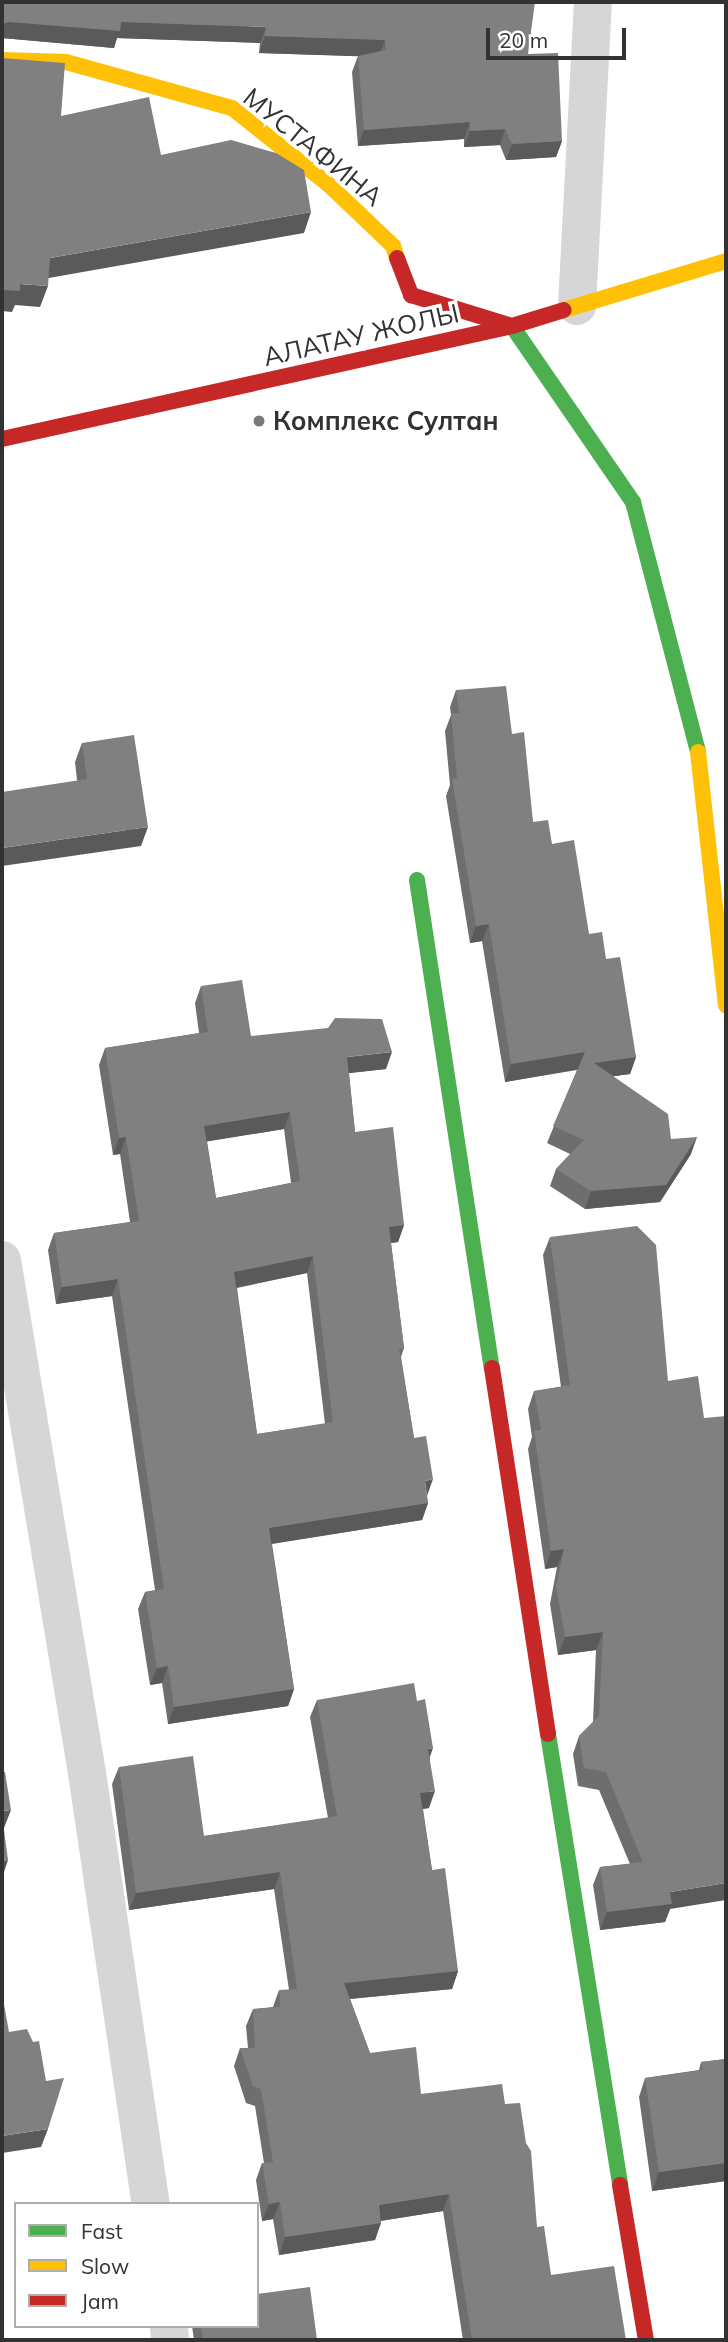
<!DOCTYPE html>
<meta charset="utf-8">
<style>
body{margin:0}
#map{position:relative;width:728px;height:2342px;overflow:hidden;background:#fff;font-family:Mulish,sans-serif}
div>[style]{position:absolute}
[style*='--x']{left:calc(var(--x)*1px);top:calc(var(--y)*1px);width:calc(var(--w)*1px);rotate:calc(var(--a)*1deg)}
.street>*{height:38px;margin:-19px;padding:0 19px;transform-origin:19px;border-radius:19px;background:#d6d6d6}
.fast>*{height:16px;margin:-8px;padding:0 8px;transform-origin:8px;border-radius:8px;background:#4caf50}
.slow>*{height:16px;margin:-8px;padding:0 8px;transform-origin:8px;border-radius:8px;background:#ffc107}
.jam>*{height:16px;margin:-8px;padding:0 8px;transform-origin:8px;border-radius:8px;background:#c62828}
.wall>*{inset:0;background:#6e6e6e}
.shaded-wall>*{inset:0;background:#5a5a5a}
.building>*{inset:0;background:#808080}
.dots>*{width:19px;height:19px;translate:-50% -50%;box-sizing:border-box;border:4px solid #fff;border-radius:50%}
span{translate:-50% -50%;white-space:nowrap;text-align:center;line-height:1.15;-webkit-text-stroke:7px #fff;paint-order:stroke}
.street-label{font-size:26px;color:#323232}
.poi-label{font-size:26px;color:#323232;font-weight:700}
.left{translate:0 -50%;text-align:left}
.frame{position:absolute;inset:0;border:4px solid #323232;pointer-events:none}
.legend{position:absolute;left:14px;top:2202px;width:245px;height:126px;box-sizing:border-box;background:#fff;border:2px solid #adadad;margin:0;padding:9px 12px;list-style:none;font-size:21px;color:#323232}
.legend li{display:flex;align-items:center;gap:14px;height:35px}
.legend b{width:35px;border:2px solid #adadad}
.scale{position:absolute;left:486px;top:28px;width:140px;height:32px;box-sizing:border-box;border:4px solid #323232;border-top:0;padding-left:9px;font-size:21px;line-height:24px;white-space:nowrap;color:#323232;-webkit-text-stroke:5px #fff;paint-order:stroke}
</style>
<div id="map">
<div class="street">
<i style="--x:577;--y:306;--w:304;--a:-87"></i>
<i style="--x:2;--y:1260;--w:520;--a:80.59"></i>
<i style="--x:87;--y:1773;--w:436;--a:81.6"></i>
<i style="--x:169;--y:2326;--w:14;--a:86"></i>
</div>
<div class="fast">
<i style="--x:512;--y:326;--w:214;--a:55.5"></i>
<i style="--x:633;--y:502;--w:258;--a:75.4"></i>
<i style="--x:417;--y:880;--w:494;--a:81.3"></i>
<i style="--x:548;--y:1734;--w:457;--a:80.9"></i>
</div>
<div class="slow">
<i style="--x:2;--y:60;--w:64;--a:1.8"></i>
<i style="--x:66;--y:62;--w:172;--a:15.5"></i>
<i style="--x:232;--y:108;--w:122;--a:38.4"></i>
<i style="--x:328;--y:184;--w:90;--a:43.6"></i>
<i style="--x:393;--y:246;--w:13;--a:72"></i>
<i style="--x:564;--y:310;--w:169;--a:-16.8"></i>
<i style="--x:698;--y:752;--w:255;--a:83.7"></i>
</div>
<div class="jam">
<i style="--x:397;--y:258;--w:40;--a:69"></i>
<i style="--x:411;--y:295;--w:102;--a:17"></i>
<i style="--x:2;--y:439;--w:522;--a:-12.49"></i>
<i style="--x:512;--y:326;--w:54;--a:-17.1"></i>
<i style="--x:492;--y:1368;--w:370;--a:81.3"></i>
<i style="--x:620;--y:2185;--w:157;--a:80.5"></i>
</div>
<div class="wall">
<i style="clip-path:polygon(2px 2px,528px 54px,562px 141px,556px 157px,506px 160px,500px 145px,464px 147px,464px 139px,358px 146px,352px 72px,358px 56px,259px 53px,260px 43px,117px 38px,114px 48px,2px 38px)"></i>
<i style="clip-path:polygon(456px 690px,512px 734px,533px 822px,552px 844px,589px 934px,606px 959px,636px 1057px,630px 1074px,613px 1076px,671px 1139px,691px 1154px,660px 1202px,585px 1209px,550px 1186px,556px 1169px,570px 1154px,547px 1143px,577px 1070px,505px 1082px,482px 941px,470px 943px,446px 796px,450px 785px,445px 731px,451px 715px,450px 707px)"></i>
<i style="clip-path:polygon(82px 743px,141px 846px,77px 780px,75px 762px)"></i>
<i style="clip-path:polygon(evenodd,201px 986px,251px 1036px,386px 1069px,349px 1073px,355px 1132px,404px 1225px,398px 1242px,391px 1243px,404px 1348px,401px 1357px,414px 1438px,428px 1503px,422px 1520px,272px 1544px,294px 1689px,288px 1706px,168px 1724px,162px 1683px,150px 1685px,138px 1609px,145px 1592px,155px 1590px,112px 1296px,56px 1304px,48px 1250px,54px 1233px,130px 1222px,120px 1154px,113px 1155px,99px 1065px,105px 1048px,199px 1033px,195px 1003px,201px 986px,284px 1129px,291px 1183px,216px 1198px,207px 1141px,284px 1129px,201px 986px,307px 1273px,325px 1424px,257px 1434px,237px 1288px,307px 1273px)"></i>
<i style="clip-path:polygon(550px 1237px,670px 1909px,665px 1922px,600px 1930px,593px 1885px,600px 1867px,630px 1864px,599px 1790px,578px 1786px,573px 1754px,579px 1736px,593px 1722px,596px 1650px,558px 1655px,550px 1604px,557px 1567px,545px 1569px,528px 1449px,532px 1437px,528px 1409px,534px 1391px,561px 1387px,543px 1255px)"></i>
<i style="clip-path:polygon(317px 1700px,430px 1758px,429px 1808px,423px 1809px,432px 1870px,458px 1971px,452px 1989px,350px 1999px,370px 2053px,421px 2094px,505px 2104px,537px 2227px,551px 2275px,626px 2340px,463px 2340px,443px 2211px,381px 2221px,375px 2240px,279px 2255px,273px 2219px,262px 2221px,256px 2180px,262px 2163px,264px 2163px,255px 2106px,246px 2103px,234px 2066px,240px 2048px,248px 2048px,246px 2026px,253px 2009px,273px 2007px,279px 1990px,289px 1990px,274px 1889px,129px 1910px,112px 1784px,119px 1767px,204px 1836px,328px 1818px,310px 1717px)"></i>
<i style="clip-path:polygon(726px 2059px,726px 2181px,652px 2191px,639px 2097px,645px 2078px,699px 2070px,701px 2062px)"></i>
<i style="clip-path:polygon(192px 2326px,257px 2326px,317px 2340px,194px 2340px)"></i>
</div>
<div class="shaded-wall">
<i style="clip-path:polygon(9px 22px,121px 22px,266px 27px,260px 43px,117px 38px,114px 48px,2px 38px,2px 24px)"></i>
<i style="clip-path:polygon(265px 36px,385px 40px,379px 57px,259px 53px)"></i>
<i style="clip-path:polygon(470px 122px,464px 139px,358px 146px,364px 130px)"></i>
<i style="clip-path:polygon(505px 129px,500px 145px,464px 147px,470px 131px)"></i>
<i style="clip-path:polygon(562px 141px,556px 157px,506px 160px,512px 144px)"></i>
<i style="clip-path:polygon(311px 212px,304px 233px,43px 279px,50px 258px)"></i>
<i style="clip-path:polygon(20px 284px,48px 286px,40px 307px,15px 305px,12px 312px,2px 311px,2px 290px)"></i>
<i style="clip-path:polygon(148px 827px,141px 846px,2px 866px,2px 848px)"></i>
<i style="clip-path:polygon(489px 924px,482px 941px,470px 943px,476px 926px)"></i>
<i style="clip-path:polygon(392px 1052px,386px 1069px,341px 1074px,347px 1057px)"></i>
<i style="clip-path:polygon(585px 1052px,579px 1069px,505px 1082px,511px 1064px)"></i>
<i style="clip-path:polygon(636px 1057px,630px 1074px,588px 1080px,594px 1063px)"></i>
<i style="clip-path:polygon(290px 1112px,284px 1129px,198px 1143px,204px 1126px)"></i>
<i style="clip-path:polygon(126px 1137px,120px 1154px,113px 1155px,119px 1138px)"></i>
<i style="clip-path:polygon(697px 1137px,691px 1154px,660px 1202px,585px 1209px,591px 1191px)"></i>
<i style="clip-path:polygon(404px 1225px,398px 1242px,383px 1244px,389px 1227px)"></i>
<i style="clip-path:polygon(313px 1256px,307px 1273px,228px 1289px,234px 1272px)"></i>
<i style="clip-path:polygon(118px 1279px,112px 1296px,56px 1304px,62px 1287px)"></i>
<i style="clip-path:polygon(433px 1479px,427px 1496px,425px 1481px)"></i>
<i style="clip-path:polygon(428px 1503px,422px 1520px,263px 1545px,269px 1528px)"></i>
<i style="clip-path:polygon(564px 1549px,557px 1567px,545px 1569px,551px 1551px)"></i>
<i style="clip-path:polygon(603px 1632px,596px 1650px,558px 1655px,565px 1637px)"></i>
<i style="clip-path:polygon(168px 1666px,162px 1683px,150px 1685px,157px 1668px)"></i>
<i style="clip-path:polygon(294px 1689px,288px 1706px,168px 1724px,174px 1707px)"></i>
<i style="clip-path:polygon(433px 1748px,427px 1765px,428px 1749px)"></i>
<i style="clip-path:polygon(435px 1791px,429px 1808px,414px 1810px,420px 1793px)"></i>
<i style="clip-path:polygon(11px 1810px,4px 1828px,2px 1828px,2px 1811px)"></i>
<i style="clip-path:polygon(8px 1860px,2px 1878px,2px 1861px)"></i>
<i style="clip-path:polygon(280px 1872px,274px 1889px,129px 1910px,136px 1893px)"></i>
<i style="clip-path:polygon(726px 1883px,726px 1900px,670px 1909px,665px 1922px,600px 1930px,607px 1912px,670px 1892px)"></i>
<i style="clip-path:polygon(458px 1971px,452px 1989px,338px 2000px,344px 1983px)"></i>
<i style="clip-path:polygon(48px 2129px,41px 2147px,2px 2153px,2px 2136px)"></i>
<i style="clip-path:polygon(726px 2163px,726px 2181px,652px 2191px,659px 2172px)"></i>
<i style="clip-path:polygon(449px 2194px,443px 2211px,372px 2222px,379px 2205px)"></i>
<i style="clip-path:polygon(280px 2202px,273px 2219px,262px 2221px,269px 2204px)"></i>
<i style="clip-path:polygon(381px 2223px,375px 2240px,279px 2255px,285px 2237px)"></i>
</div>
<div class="building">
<i style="clip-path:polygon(2px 2px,535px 2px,528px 54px,558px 53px,562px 141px,512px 144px,505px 129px,470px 131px,470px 122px,364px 130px,358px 56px,386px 50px,385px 40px,265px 36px,266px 27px,121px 22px,120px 31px,9px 22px,2px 24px)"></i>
<i style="clip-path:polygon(2px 58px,65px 63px,61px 116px,149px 97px,161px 155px,231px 140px,276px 153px,304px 170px,311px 212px,50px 258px,48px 286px,20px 284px,20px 291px,2px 290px)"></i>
<i style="clip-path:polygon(506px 686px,512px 734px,524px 732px,533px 822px,548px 820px,552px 844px,574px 840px,589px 934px,602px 932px,606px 959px,620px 957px,636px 1057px,594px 1063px,668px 1114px,671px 1139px,697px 1137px,666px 1185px,591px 1191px,556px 1169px,584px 1140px,553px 1126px,585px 1052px,511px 1064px,489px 924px,476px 926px,452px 779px,457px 778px,451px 714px,459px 713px,456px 690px)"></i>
<i style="clip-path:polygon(134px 735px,148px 827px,2px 848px,2px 792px,87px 779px,82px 743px)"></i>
<i style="clip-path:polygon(evenodd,242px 980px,251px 1036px,328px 1028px,335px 1018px,382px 1019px,392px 1052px,347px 1057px,355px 1132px,393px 1127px,404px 1225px,389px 1227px,404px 1348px,399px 1349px,414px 1438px,426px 1436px,433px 1479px,425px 1481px,428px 1503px,269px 1528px,294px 1689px,174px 1707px,168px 1666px,157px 1668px,145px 1592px,164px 1589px,118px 1279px,62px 1287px,54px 1233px,139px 1221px,126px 1137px,119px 1138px,105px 1048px,208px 1032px,201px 986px,242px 980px,290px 1112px,300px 1181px,216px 1198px,204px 1126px,290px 1112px,242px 980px,313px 1256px,333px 1422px,257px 1434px,234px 1272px,313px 1256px)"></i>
<i style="clip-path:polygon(637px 1226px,656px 1245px,668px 1381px,698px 1376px,704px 1418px,726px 1416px,726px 1883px,670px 1892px,672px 1904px,607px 1912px,600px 1867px,643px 1862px,606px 1772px,584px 1768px,579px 1736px,599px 1716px,603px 1632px,565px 1637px,556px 1586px,564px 1549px,551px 1551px,534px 1431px,541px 1430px,534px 1391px,570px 1385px,550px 1237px)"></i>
<i style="clip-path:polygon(414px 1683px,417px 1701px,425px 1699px,433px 1748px,428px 1749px,435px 1791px,420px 1793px,432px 1870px,445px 1868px,458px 1971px,344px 1983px,370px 2053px,416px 2047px,421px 2094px,502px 2084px,505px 2104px,520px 2103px,526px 2143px,531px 2151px,537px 2227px,544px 2226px,551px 2275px,614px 2266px,626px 2340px,472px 2340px,449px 2194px,379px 2205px,381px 2223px,285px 2237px,280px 2202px,269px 2204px,262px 2163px,273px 2162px,261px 2089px,253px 2086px,240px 2048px,255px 2048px,253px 2009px,280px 2007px,279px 1990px,297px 1989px,280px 1872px,136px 1893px,119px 1767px,193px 1756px,204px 1836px,337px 1816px,317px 1700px)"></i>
<i style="clip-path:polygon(2px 1771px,5px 1772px,11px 1810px,2px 1811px)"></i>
<i style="clip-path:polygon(2px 1815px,8px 1860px,2px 1861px)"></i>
<i style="clip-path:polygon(2px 1993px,9px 2032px,27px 2029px,33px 2042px,39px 2041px,46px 2081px,64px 2078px,48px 2129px,2px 2136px)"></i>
<i style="clip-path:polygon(726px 2059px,726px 2163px,659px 2172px,645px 2078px,703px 2070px,701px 2062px)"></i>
<i style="clip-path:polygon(310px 2287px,317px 2340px,203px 2340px,201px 2326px,257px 2326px,257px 2294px)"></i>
</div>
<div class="dots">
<i style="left:259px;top:421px;background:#7a7a7a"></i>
</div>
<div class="street-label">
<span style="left:313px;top:147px;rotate:39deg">МУСТАФИНА</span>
<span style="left:361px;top:335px;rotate:-13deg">АЛАТАУ ЖОЛЫ</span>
</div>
<div class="poi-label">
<span class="left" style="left:273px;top:421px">Комплекс Султан</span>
</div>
<div class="frame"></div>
<ul class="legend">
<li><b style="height:9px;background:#4caf50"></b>Fast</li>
<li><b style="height:9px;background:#ffc107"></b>Slow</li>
<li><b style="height:9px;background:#c62828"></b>Jam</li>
</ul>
<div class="scale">20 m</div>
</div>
